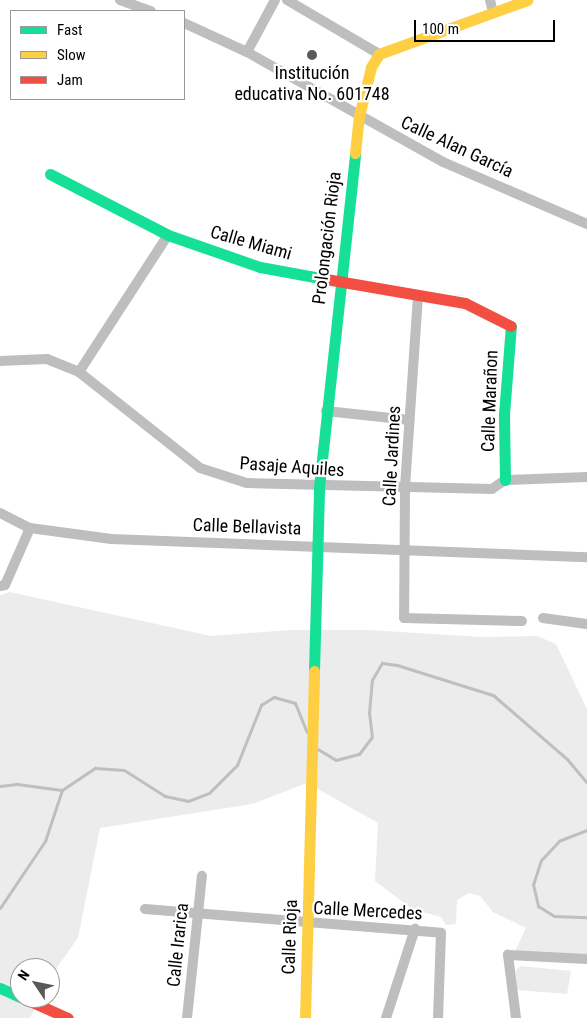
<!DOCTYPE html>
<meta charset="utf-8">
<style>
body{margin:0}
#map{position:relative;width:587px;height:1018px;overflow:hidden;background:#fff;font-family:"Roboto Condensed",sans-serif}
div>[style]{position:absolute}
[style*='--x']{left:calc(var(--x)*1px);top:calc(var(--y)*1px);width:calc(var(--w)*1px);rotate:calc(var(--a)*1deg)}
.green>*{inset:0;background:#ececec}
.stream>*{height:3px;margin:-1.5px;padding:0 1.5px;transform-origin:1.5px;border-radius:1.5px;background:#bfbfbf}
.street>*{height:10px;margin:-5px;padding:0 5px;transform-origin:5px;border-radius:5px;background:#bebebe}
.fast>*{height:11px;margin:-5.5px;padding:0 5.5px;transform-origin:5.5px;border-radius:5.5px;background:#16e098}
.slow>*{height:11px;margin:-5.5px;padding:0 5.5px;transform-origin:5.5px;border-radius:5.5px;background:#ffcf43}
.jam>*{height:11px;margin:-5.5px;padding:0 5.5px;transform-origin:5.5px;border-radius:5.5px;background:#f24e42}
.dots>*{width:14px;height:14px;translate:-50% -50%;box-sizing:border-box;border:2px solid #fff;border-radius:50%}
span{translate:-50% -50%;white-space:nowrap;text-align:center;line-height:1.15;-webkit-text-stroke:4.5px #fff;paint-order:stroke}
.poi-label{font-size:18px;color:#000}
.street-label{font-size:18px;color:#000}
.legend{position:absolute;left:10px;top:10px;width:175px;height:90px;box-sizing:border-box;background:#fff;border:1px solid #999;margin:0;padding:6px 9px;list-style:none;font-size:15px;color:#000}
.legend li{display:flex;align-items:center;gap:10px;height:25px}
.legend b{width:25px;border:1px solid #999}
.north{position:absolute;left:10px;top:958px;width:50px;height:50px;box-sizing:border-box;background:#fff;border:1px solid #999;border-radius:50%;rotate:304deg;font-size:14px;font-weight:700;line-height:20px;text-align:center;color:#000}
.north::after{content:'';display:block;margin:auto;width:18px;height:22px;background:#595959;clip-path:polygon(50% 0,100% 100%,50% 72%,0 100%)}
.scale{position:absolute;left:414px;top:20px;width:141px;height:22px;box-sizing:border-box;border:2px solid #000;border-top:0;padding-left:6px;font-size:15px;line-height:18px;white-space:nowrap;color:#000;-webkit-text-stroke:4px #fff;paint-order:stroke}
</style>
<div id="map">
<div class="green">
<i style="clip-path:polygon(10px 592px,211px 636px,290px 630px,368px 630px,482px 637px,537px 636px,556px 644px,587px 709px,587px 956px,515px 951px,526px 928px,493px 912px,480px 896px,469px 893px,457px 900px,456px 924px,446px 925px,441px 917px,412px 909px,375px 881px,378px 823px,307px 783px,252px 804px,100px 828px,78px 938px,50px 977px,50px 968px,20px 968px,20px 998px,40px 998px,30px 1018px,0 1018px,0 595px)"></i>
<i style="clip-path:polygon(521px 966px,571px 971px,567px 994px,517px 990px,516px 970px)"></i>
</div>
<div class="stream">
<i style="--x:316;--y:748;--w:23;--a:31"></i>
<i style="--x:336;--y:760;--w:24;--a:-15"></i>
<i style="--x:359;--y:754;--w:21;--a:-53"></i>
<i style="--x:372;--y:737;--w:24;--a:-97"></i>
<i style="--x:369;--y:713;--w:33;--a:-85"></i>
<i style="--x:372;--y:680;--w:20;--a:-60"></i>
<i style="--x:382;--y:663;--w:15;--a:8"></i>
<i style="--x:397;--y:665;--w:101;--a:17.4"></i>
<i style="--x:493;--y:695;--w:98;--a:40.9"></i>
<i style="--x:567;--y:759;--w:31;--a:50"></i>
<i style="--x:0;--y:786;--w:17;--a:-7"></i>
<i style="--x:17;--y:784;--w:45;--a:7.6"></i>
<i style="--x:587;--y:830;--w:30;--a:159"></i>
<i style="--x:559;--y:841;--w:26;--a:133"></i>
<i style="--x:541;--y:860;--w:25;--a:108"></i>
<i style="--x:533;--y:884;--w:23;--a:77"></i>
<i style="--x:538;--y:906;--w:19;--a:32"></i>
<i style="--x:554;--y:916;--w:33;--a:2"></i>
<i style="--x:0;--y:908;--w:81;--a:-56.1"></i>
<i style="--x:45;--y:841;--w:54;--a:-71.6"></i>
<i style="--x:62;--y:790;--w:40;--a:-34"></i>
<i style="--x:95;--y:768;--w:29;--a:4"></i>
<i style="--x:124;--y:770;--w:49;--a:32.4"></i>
<i style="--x:165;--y:796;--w:24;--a:12"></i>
<i style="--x:188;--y:801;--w:22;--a:-21"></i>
<i style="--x:209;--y:793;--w:40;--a:-45"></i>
<i style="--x:237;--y:765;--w:65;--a:-68.2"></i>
<i style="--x:261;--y:705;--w:15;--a:-32"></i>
<i style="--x:274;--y:697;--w:22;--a:16"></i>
<i style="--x:295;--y:703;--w:31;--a:68"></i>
</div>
<div class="street">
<i style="--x:120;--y:0;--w:33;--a:20"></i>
<i style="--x:287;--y:0;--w:107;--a:30.4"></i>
<i style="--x:490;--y:0;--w:12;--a:76"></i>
<i style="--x:184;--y:23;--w:69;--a:24.7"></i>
<i style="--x:247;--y:52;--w:225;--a:29.3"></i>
<i style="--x:443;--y:162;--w:157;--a:23.3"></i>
<i style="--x:247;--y:52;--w:59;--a:-61.7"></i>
<i style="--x:418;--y:296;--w:192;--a:93.9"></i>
<i style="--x:405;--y:488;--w:130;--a:90.4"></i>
<i style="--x:404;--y:618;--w:118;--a:1.5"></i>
<i style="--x:0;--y:361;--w:47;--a:-2.4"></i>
<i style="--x:47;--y:359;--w:35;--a:22"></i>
<i style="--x:79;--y:372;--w:154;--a:38.4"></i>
<i style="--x:200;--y:468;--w:49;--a:17.7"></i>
<i style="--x:247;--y:483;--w:245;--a:1.4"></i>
<i style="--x:492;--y:489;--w:16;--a:-35"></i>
<i style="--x:505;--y:480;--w:82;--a:-2.1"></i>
<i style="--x:79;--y:372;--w:163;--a:-57"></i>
<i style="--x:326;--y:411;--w:84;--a:6.1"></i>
<i style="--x:0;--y:513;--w:34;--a:27"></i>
<i style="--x:30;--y:528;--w:82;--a:7.7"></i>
<i style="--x:111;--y:539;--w:476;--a:2.2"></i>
<i style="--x:0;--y:586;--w:5;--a:-11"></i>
<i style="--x:5;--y:585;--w:62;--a:-66.3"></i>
<i style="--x:543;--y:618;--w:44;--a:7.8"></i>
<i style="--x:145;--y:909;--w:297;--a:4.6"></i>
<i style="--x:441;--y:933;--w:85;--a:92"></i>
<i style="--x:187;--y:1018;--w:143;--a:-84"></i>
<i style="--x:386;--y:1018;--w:94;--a:-72"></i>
<i style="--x:516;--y:1018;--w:64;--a:-97.2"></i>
<i style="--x:508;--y:955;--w:79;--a:2.9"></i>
</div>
<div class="fast">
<i style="--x:50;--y:174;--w:133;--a:27.3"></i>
<i style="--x:168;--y:235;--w:97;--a:19.2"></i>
<i style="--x:260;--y:267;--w:61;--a:10.4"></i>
<i style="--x:505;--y:480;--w:66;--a:-90.9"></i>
<i style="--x:504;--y:414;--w:88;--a:-85.5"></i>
<i style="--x:314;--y:671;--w:184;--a:-88.4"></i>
<i style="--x:319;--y:487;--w:336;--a:-83.8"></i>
<i style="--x:0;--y:988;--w:22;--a:24"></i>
</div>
<div class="slow">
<i style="--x:355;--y:153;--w:37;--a:-84"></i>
<i style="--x:359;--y:116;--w:50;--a:-76.2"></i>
<i style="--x:371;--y:67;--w:15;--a:-58"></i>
<i style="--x:379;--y:54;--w:158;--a:-20"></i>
<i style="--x:305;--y:1018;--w:347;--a:-88.5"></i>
</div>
<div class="jam">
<i style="--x:320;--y:278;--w:147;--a:9.8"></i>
<i style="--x:465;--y:303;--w:51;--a:26.6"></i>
<i style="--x:23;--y:998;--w:49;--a:24"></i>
</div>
<div class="dots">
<i style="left:312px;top:55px;background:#595959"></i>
</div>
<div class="poi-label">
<span style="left:312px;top:84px">Institución<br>educativa No. 601748</span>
</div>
<div class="street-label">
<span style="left:457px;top:147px;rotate:25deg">Calle Alan García</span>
<span style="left:327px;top:238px;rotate:-83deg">Prolongación Rioja</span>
<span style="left:251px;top:243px;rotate:16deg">Calle Miami</span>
<span style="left:490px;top:401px;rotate:-88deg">Calle Marañon</span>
<span style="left:392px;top:456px;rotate:-87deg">Calle Jardines</span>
<span style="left:292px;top:467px;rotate:4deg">Pasaje Aquiles</span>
<span style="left:247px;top:527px;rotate:2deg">Calle Bellavista</span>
<span style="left:368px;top:911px;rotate:3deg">Calle Mercedes</span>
<span style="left:290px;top:937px;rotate:-88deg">Calle Rioja</span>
<span style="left:178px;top:945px;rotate:-84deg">Calle Irarica</span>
</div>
<ul class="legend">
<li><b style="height:6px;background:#16e098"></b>Fast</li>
<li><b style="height:6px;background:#ffcf43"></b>Slow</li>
<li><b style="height:6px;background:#f24e42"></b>Jam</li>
</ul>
<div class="north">N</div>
<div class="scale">100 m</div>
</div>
